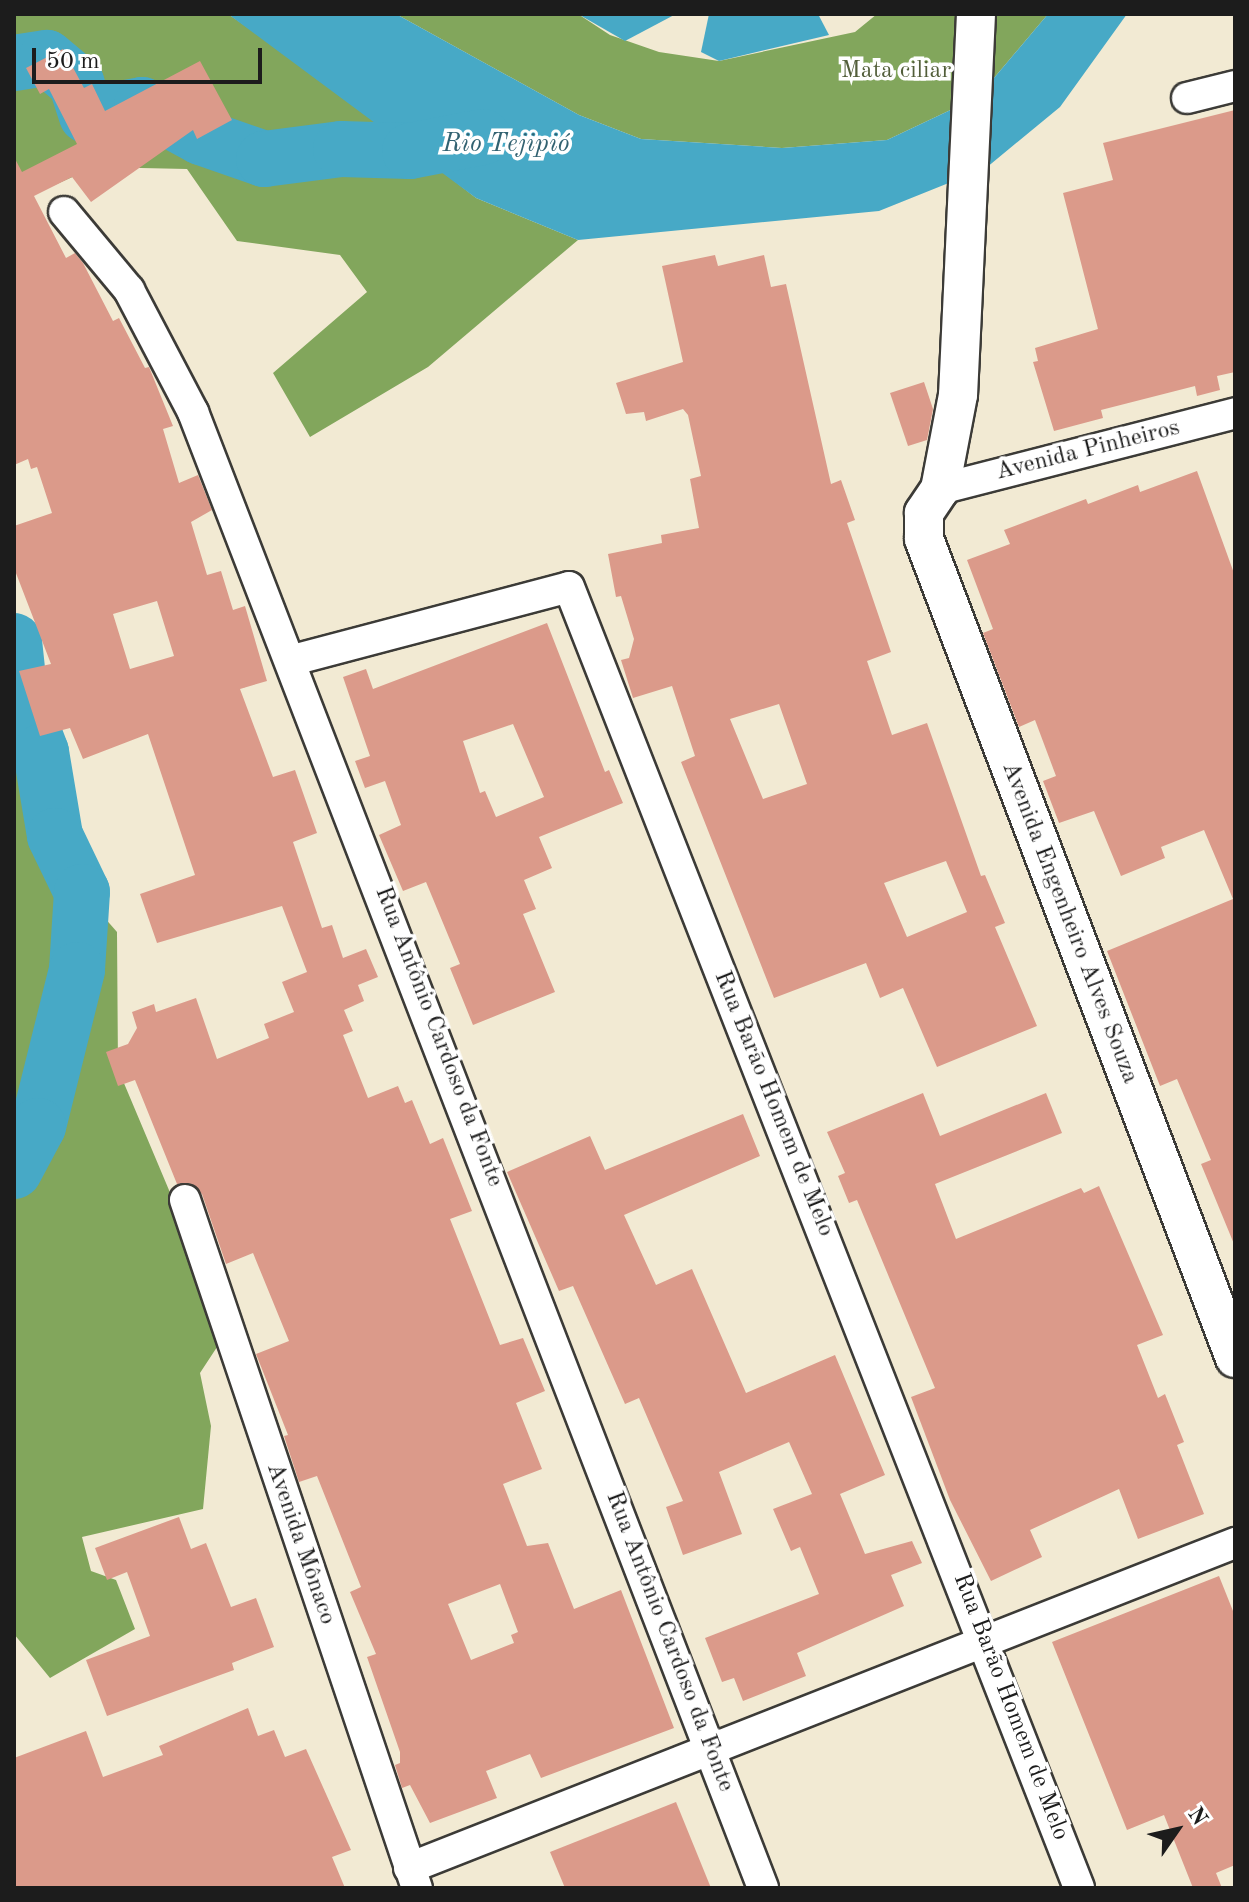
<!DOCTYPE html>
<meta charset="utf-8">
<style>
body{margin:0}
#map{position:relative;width:1249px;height:1902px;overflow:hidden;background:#f2ead3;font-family:"Old Standard TT",serif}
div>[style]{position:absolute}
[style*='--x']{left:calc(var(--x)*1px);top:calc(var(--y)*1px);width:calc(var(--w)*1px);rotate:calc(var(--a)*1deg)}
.forest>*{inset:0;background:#82a65c}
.water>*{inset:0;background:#47a9c6}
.river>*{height:56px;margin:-28px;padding:0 28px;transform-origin:28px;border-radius:28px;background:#47a9c6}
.building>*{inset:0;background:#db9a8a}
.roads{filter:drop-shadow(2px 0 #3c3b37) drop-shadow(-2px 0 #3c3b37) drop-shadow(0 2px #3c3b37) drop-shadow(0 -2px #3c3b37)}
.minor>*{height:30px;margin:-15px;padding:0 15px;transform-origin:15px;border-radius:15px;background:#fff}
.major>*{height:38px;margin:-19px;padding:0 19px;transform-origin:19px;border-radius:19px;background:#fff}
span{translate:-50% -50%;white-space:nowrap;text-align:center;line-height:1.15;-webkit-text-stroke:7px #fff;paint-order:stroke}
.park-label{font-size:24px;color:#525e3a}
.street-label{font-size:24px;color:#1c1c1c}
.water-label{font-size:26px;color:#326271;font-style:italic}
.frame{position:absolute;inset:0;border:16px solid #1c1c1c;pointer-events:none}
.north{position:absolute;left:1137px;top:1790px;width:80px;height:80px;-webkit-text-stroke:6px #fff;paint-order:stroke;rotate:56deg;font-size:22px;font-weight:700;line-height:32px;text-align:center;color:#1c1c1c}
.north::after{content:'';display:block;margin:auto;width:28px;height:36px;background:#1c1c1c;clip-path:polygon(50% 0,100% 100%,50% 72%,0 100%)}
.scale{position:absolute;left:32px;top:48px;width:230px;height:36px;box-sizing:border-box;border:4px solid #1c1c1c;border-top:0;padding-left:10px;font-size:24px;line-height:28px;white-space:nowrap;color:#1c1c1c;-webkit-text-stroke:6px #fff;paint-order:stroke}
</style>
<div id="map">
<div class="forest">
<i style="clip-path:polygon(14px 14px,228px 14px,338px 90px,476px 198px,578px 240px,428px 367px,310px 437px,273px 373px,367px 292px,340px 255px,237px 241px,187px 169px,95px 167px,14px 203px)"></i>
<i style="clip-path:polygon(396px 14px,578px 14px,610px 35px,659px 52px,719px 61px,855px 32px,877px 14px,1048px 14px,978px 97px,887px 140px,782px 148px,641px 139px,579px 115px)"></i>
<i style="clip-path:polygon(14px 641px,20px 697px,41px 752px,55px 836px,82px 892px,117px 932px,118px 1069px,190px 1240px,219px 1344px,200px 1373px,211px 1426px,203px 1509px,82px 1537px,91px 1571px,116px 1580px,135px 1629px,50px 1678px,14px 1634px)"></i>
</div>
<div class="water">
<i style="clip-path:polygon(228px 14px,396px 14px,579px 115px,641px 139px,782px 148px,887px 140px,978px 97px,1048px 14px,1127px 14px,1060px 107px,986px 168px,879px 211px,578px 240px,476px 198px)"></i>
<i style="clip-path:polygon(578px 14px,676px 14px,625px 41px)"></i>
<i style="clip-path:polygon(709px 14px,818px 14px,829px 35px,719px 61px,701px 52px)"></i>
</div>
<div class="river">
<i style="--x:14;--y:63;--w:33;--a:-9"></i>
<i style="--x:47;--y:58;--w:38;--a:40"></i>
<i style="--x:76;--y:82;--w:35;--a:72"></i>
<i style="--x:87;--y:115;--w:56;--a:-10.3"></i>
<i style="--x:142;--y:105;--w:67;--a:28.5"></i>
<i style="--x:201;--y:137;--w:67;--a:19.2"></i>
<i style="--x:264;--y:159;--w:78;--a:-7.4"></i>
<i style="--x:341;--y:149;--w:69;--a:1.7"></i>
<i style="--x:410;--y:151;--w:74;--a:-10.9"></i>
<i style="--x:14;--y:641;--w:56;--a:83.9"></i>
<i style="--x:20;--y:697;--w:59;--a:69.1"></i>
<i style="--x:41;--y:752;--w:85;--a:80.5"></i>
<i style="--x:55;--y:836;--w:62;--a:64.3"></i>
<i style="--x:82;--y:892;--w:78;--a:93.7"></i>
<i style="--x:77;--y:970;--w:161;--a:104"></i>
<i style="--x:38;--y:1126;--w:51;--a:118.1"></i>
</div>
<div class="building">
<i style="clip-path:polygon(evenodd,63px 49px,84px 88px,92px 84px,105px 111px,200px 61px,232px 120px,197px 139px,193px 130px,91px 202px,72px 177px,34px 196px,66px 258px,75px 253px,83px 263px,113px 321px,119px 318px,145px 368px,149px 367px,173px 426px,163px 429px,179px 483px,198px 475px,212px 510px,191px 522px,207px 575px,221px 571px,233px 610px,245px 606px,267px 681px,240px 689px,273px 777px,295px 770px,317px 833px,293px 842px,322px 928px,332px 925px,343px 958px,366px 949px,378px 977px,358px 985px,364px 1001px,344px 1010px,353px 1031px,343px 1035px,368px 1098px,398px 1086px,405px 1103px,412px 1100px,430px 1144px,443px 1138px,472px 1211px,450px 1219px,500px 1345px,523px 1338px,545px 1391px,516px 1403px,542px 1469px,503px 1484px,527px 1546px,548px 1543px,574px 1609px,621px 1590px,674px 1728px,541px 1778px,530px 1754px,486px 1771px,497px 1798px,430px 1823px,410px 1785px,402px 1788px,395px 1765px,400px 1763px,400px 1752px,367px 1657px,376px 1654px,350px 1592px,361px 1587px,317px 1476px,299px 1482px,284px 1436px,288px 1435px,256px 1354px,289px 1341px,253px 1253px,226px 1264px,202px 1194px,189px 1183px,177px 1184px,135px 1080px,118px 1086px,106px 1052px,128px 1044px,137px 1028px,132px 1012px,154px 1004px,156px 1012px,196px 998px,217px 1059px,269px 1038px,264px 1024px,294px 1012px,282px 982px,307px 972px,282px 906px,157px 943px,140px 894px,195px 875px,148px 734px,83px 759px,70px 728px,40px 736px,19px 671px,51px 664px,14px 568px,14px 526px,52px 513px,37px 467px,31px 469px,28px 459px,14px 465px,14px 157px,22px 172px,77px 144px,49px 89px,40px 94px,26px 68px,63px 49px,157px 601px,174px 656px,130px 669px,113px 614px,157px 601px,63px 49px,500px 1584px,518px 1632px,511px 1635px,514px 1643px,471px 1660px,448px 1604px,500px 1584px)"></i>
<i style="clip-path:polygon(1235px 110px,1235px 372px,1217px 376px,1220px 390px,1197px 396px,1195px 386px,1101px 410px,1103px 418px,1054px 431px,1033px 362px,1038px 361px,1035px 348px,1098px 329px,1063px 193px,1113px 180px,1103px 143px)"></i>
<i style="clip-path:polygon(evenodd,715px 255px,718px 266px,764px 255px,771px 287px,786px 284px,831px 484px,841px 480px,855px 520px,847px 523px,891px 652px,867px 661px,892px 735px,927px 723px,981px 876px,985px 875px,1005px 923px,995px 927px,1037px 1026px,937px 1067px,903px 988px,880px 998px,866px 963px,774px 998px,681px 762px,695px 756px,672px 686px,633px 698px,621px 660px,629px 658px,634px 639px,621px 596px,616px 597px,608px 554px,662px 543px,661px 535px,699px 528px,690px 479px,701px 476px,688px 415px,683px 409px,646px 421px,644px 412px,626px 414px,616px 383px,683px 362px,662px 266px,715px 255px,779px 704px,807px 784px,763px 799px,730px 719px,779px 704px,715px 255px,946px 861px,967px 912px,907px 937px,884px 883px,946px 861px)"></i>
<i style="clip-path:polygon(924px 382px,933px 409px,927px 440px,908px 446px,890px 393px)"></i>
<i style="clip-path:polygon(1197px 471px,1235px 576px,1234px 1244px,1201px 1164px,1211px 1160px,1177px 1079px,1160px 1086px,1107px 951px,1233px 899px,1204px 830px,1161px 847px,1165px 858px,1121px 876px,1094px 811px,1059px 823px,1043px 781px,1056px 776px,1035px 720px,1019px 727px,983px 633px,993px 629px,967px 560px,1010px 544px,1004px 530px,1086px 499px,1088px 504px,1138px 485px,1140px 492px)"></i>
<i style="clip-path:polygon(evenodd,547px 623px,605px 772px,609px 770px,623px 803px,539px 837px,552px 868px,524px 880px,536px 909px,523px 914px,555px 992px,473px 1025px,450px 968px,460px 964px,426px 882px,403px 891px,379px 835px,401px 825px,385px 781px,365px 788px,355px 761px,370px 756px,343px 677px,366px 669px,373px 689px,547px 623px,513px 724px,544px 797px,496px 817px,485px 791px,480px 793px,463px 741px,513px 724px)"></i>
<i style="clip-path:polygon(923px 1093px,940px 1136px,1046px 1093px,1062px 1133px,935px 1184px,956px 1239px,1081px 1188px,1084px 1193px,1099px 1186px,1163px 1335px,1137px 1345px,1158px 1398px,1165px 1394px,1184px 1442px,1177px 1445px,1204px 1514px,1138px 1539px,1119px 1489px,1030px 1530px,1042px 1557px,991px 1581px,950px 1500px,911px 1397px,935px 1388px,857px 1200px,849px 1203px,838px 1176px,845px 1173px,827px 1132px)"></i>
<i style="clip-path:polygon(743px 1114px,760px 1156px,624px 1215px,656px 1285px,692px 1269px,746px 1393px,835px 1355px,885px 1475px,840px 1494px,865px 1554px,912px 1541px,922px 1563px,891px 1575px,904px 1606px,797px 1653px,806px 1676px,743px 1701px,734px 1678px,722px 1682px,705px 1638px,819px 1594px,800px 1547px,791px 1551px,773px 1509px,812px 1494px,789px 1442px,719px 1472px,742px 1534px,683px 1555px,666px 1507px,683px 1501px,639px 1398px,625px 1404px,573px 1286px,559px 1291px,507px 1172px,590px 1136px,605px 1170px)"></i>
<i style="clip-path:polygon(179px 1517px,191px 1549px,206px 1543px,231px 1607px,256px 1598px,274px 1647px,232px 1663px,234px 1670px,107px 1716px,86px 1660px,150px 1636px,127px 1572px,107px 1580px,95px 1548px)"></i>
<i style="clip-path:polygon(1219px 1576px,1235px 1616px,1235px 1865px,1216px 1873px,1222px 1888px,1193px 1888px,1164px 1815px,1127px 1830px,1052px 1642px)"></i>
<i style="clip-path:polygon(248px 1708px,258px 1736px,274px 1730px,285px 1757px,306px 1749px,351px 1850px,332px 1857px,345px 1888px,14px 1888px,14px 1758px,86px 1731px,103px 1777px,163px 1755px,159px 1746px)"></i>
<i style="clip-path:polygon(676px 1802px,711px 1888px,565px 1888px,550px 1852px)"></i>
</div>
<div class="roads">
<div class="minor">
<i style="--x:1187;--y:98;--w:49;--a:-14"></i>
<i style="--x:64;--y:212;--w:102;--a:50.2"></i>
<i style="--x:129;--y:290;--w:138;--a:62.3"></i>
<i style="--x:193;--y:412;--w:1582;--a:68.88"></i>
<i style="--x:940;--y:489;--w:305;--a:-14.4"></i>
<i style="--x:293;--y:660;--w:285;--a:-14.8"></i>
<i style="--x:569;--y:587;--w:1397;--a:68.59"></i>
<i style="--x:185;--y:1200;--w:726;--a:71.37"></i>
<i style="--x:409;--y:1868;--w:888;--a:-21.48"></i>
</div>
<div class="major">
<i style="--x:976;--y:14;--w:381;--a:92.7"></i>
<i style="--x:958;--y:395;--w:96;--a:100.8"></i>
<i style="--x:940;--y:489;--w:29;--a:124"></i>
<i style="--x:924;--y:513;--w:26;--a:90"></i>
<i style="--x:924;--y:539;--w:876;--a:69.21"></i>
</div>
</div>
<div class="park-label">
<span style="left:896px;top:72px">Mata ciliar</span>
</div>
<div class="street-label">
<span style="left:1088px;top:451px;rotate:-14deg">Avenida Pinheiros</span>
<span style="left:1069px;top:923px;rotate:69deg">Avenida Engenheiro Alves Souza</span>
<span style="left:438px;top:1037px;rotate:69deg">Rua Antônio Cardoso da Fonte</span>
<span style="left:773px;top:1104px;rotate:68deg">Rua Barão Homem de Melo</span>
<span style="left:300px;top:1544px;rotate:71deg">Avenida Mônaco</span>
<span style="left:669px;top:1642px;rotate:69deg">Rua Antônio Cardoso da Fonte</span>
<span style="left:1010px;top:1707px;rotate:69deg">Rua Barão Homem de Melo</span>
</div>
<div class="water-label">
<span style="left:506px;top:145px">Rio Tejipió</span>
</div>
<div class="frame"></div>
<div class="north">N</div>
<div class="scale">50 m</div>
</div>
